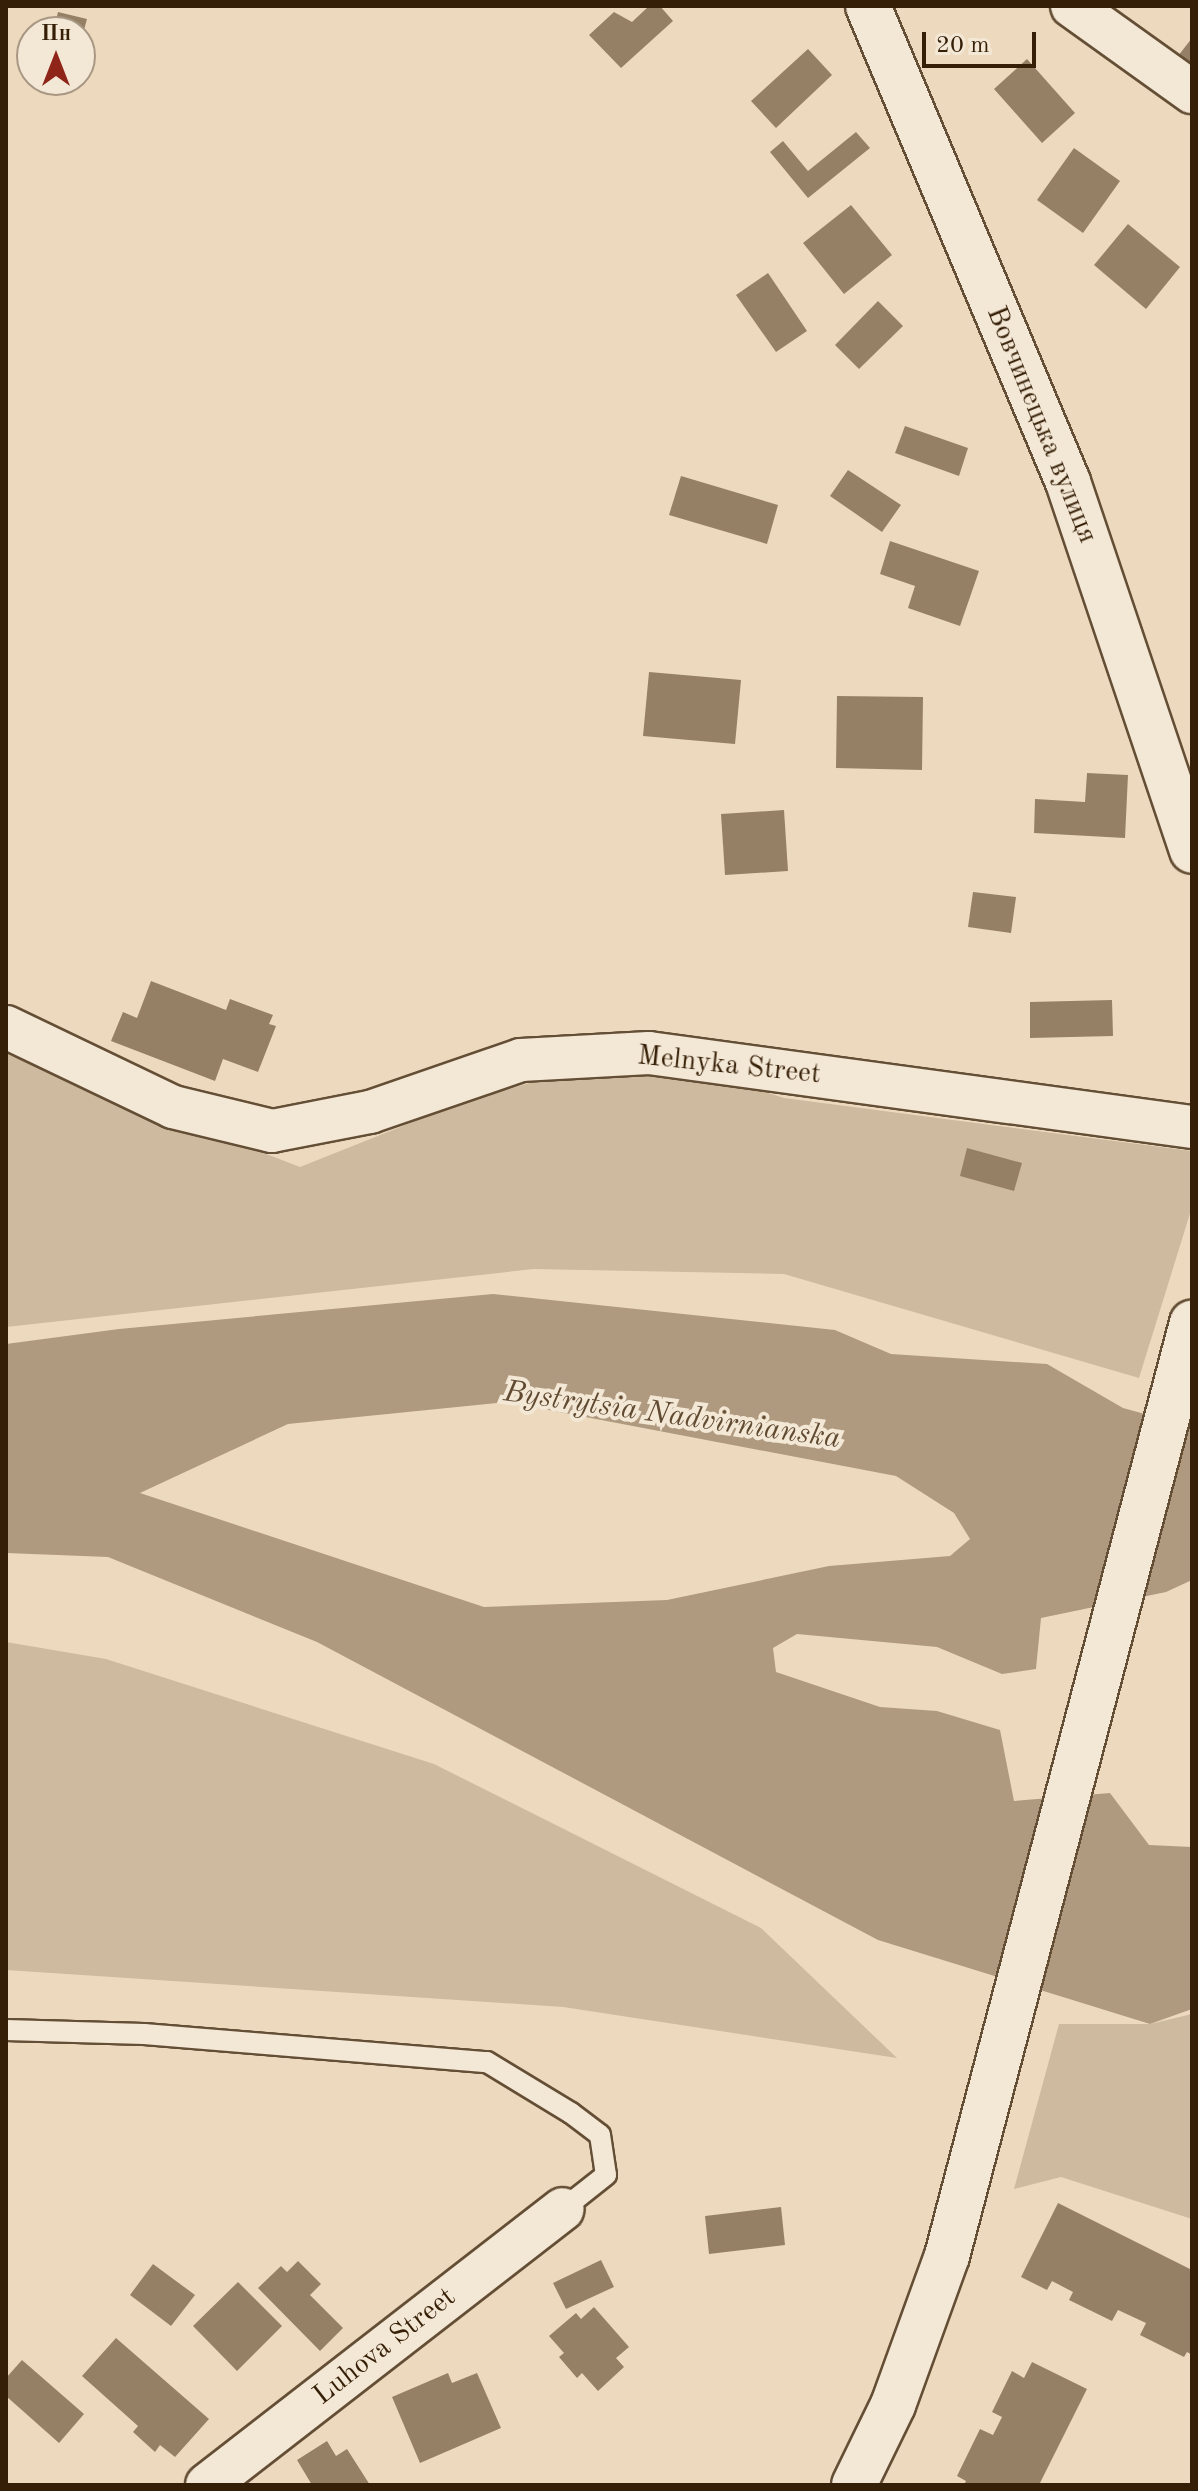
<!DOCTYPE html>
<meta charset="utf-8">
<style>
body{margin:0}
#map{position:relative;width:1198px;height:2491px;overflow:hidden;background:#eddabe;font-family:"Old Standard TT",serif}
div>[style]{position:absolute}
[style*='--x']{left:calc(var(--x)*1px);top:calc(var(--y)*1px);width:calc(var(--w)*1px);rotate:calc(var(--a)*1deg)}
.green>*{inset:0;background:#ceba9f}
.water>*{inset:0;background:#af9a80}
.building>*{inset:0;background:#958066}
.roads{filter:drop-shadow(2px 0 #644e35) drop-shadow(-2px 0 #644e35) drop-shadow(0 2px #644e35) drop-shadow(0 -2px #644e35)}
.lane>*{height:20px;margin:-10px;padding:0 10px;transform-origin:10px;border-radius:10px;background:#f3e7d5}
.street>*{height:42px;margin:-21px;padding:0 21px;transform-origin:21px;border-radius:21px;background:#f3e7d5}
.secondary>*{height:44px;margin:-22px;padding:0 22px;transform-origin:22px;border-radius:22px;background:#f3e7d5}
span{translate:-50% -50%;white-space:nowrap;text-align:center;line-height:1.15;-webkit-text-stroke:8px #f3e7d5;paint-order:stroke}
.street-label{font-size:28px;color:#361f07}
.water-label{font-size:30px;color:#604a31;font-style:italic}
.frame{position:absolute;inset:0;border:8px solid #361f07;pointer-events:none}
.north{position:absolute;left:16px;top:16px;width:80px;height:80px;box-sizing:border-box;background:#f3e7d5;border:2px solid #a79783;border-radius:50%;rotate:0deg;font-size:22px;font-weight:700;line-height:32px;text-align:center;color:#361f07}
.north::after{content:'';display:block;margin:auto;width:28px;height:36px;background:#8f2418;clip-path:polygon(50% 0,100% 100%,50% 72%,0 100%)}
.scale{position:absolute;left:922px;top:32px;width:114px;height:36px;box-sizing:border-box;border:4px solid #361f07;border-top:0;padding-left:10px;font-size:24px;line-height:28px;white-space:nowrap;color:#361f07;-webkit-text-stroke:6px #f3e7d5;paint-order:stroke}
</style>
<div id="map">
<div class="green">
<i style="clip-path:polygon(6px 1054px,300px 1167px,463px 1102px,575px 1070px,700px 1071px,784px 1098px,1192px 1151px,1192px 1207px,1139px 1378px,784px 1274px,534px 1269px,6px 1327px)"></i>
<i style="clip-path:polygon(6px 1642px,106px 1659px,434px 1764px,761px 1928px,897px 2058px,563px 2007px,6px 1970px)"></i>
<i style="clip-path:polygon(1192px 2014px,1192px 2219px,1061px 2177px,1014px 2189px,1059px 2024px,1150px 2024px)"></i>
</div>
<div class="water">
<i style="clip-path:polygon(evenodd,493px 1294px,835px 1330px,891px 1354px,1047px 1364px,1123px 1408px,1192px 1427px,1192px 1580px,1166px 1592px,1041px 1618px,1036px 1669px,1002px 1674px,937px 1647px,797px 1634px,773px 1648px,776px 1672px,880px 1707px,937px 1711px,1000px 1730px,1014px 1801px,1110px 1793px,1149px 1845px,1192px 1847px,1192px 2009px,1150px 2024px,878px 1940px,317px 1642px,108px 1557px,6px 1553px,6px 1344px,119px 1329px,493px 1294px,507px 1402px,896px 1476px,954px 1513px,970px 1539px,950px 1556px,829px 1566px,667px 1600px,484px 1607px,140px 1493px,288px 1424px,507px 1402px)"></i>
</div>
<div class="building">
<i style="clip-path:polygon(649px 6px,660px 6px,673px 21px,621px 68px,589px 35px,614px 12px,632px 22px)"></i>
<i style="clip-path:polygon(58px 12px,87px 19px,81px 41px,80px 32px,53px 32px)"></i>
<i style="clip-path:polygon(1192px 38px,1192px 67px,1178px 56px)"></i>
<i style="clip-path:polygon(808px 49px,832px 75px,776px 128px,751px 101px)"></i>
<i style="clip-path:polygon(1027px 59px,1075px 113px,1042px 143px,994px 89px)"></i>
<i style="clip-path:polygon(856px 132px,870px 148px,808px 198px,770px 152px,783px 141px,808px 171px)"></i>
<i style="clip-path:polygon(1074px 148px,1120px 181px,1083px 233px,1037px 200px)"></i>
<i style="clip-path:polygon(851px 205px,892px 255px,844px 294px,803px 243px)"></i>
<i style="clip-path:polygon(1128px 224px,1180px 267px,1146px 309px,1094px 265px)"></i>
<i style="clip-path:polygon(768px 273px,807px 331px,776px 352px,736px 295px)"></i>
<i style="clip-path:polygon(878px 301px,903px 326px,859px 369px,835px 345px)"></i>
<i style="clip-path:polygon(905px 426px,968px 448px,959px 476px,895px 453px)"></i>
<i style="clip-path:polygon(848px 470px,901px 505px,882px 532px,830px 496px)"></i>
<i style="clip-path:polygon(681px 476px,778px 505px,767px 544px,669px 515px)"></i>
<i style="clip-path:polygon(890px 541px,979px 571px,960px 626px,908px 608px,915px 586px,880px 574px)"></i>
<i style="clip-path:polygon(649px 672px,741px 680px,735px 744px,643px 736px)"></i>
<i style="clip-path:polygon(837px 696px,923px 697px,922px 770px,836px 768px)"></i>
<i style="clip-path:polygon(1087px 773px,1128px 775px,1125px 838px,1034px 833px,1035px 799px,1085px 802px)"></i>
<i style="clip-path:polygon(784px 810px,788px 871px,725px 875px,721px 814px)"></i>
<i style="clip-path:polygon(973px 892px,1016px 897px,1011px 933px,968px 927px)"></i>
<i style="clip-path:polygon(151px 981px,226px 1010px,230px 999px,273px 1015px,269px 1024px,276px 1026px,258px 1072px,223px 1059px,215px 1081px,111px 1041px,123px 1012px,137px 1018px)"></i>
<i style="clip-path:polygon(1112px 1000px,1113px 1036px,1030px 1038px,1030px 1002px)"></i>
<i style="clip-path:polygon(967px 1148px,1022px 1163px,1014px 1191px,960px 1176px)"></i>
<i style="clip-path:polygon(1058px 2203px,1192px 2270px,1192px 2355px,1187px 2352px,1184px 2357px,1140px 2335px,1146px 2323px,1118px 2310px,1112px 2321px,1069px 2300px,1073px 2292px,1052px 2281px,1047px 2290px,1021px 2277px)"></i>
<i style="clip-path:polygon(781px 2207px,785px 2245px,709px 2254px,705px 2216px)"></i>
<i style="clip-path:polygon(601px 2260px,614px 2287px,566px 2309px,553px 2283px)"></i>
<i style="clip-path:polygon(298px 2261px,321px 2284px,310px 2295px,343px 2328px,320px 2351px,258px 2288px,281px 2266px,287px 2272px)"></i>
<i style="clip-path:polygon(153px 2264px,195px 2295px,171px 2326px,130px 2295px)"></i>
<i style="clip-path:polygon(238px 2282px,282px 2326px,237px 2371px,193px 2326px)"></i>
<i style="clip-path:polygon(594px 2307px,629px 2347px,616px 2358px,624px 2367px,598px 2391px,582px 2373px,577px 2378px,559px 2357px,564px 2353px,549px 2336px,576px 2313px,581px 2319px)"></i>
<i style="clip-path:polygon(116px 2338px,209px 2419px,175px 2457px,160px 2445px,155px 2452px,133px 2432px,138px 2426px,82px 2376px)"></i>
<i style="clip-path:polygon(22px 2360px,84px 2414px,59px 2443px,6px 2396px,6px 2378px)"></i>
<i style="clip-path:polygon(1032px 2362px,1087px 2389px,1039px 2485px,964px 2485px,966px 2481px,957px 2476px,980px 2429px,993px 2435px,1002px 2417px,992px 2412px,1012px 2371px,1024px 2378px)"></i>
<i style="clip-path:polygon(448px 2373px,452px 2383px,477px 2373px,501px 2428px,420px 2463px,392px 2397px)"></i>
<i style="clip-path:polygon(327px 2441px,336px 2456px,347px 2449px,370px 2485px,312px 2485px,297px 2460px)"></i>
</div>
<div class="roads">
<div class="lane">
<i style="--x:6;--y:2030;--w:138;--a:1.7"></i>
<i style="--x:144;--y:2034;--w:344;--a:4.7"></i>
<i style="--x:487;--y:2062;--w:98;--a:31.3"></i>
<i style="--x:571;--y:2113;--w:36;--a:37"></i>
<i style="--x:600;--y:2135;--w:40;--a:81.5"></i>
<i style="--x:606;--y:2175;--w:55;--a:141.7"></i>
</div>
<div class="street">
<i style="--x:1072;--y:6;--w:148;--a:35.6"></i>
<i style="--x:6;--y:1027;--w:185;--a:25.6"></i>
<i style="--x:173;--y:1107;--w:102;--a:13.6"></i>
<i style="--x:272;--y:1131;--w:100;--a:-11"></i>
<i style="--x:370;--y:1112;--w:160;--a:-19"></i>
<i style="--x:521;--y:1060;--w:128;--a:-3.1"></i>
<i style="--x:649;--y:1053;--w:548;--a:7.76"></i>
<i style="--x:207;--y:2485;--w:450;--a:-37.8"></i>
</div>
<div class="secondary">
<i style="--x:868;--y:6;--w:516;--a:67.21"></i>
<i style="--x:1068;--y:482;--w:389;--a:71.4"></i>
<i style="--x:854;--y:2485;--w:89;--a:-64"></i>
<i style="--x:893;--y:2405;--w:158;--a:-70.1"></i>
<i style="--x:947;--y:2256;--w:965;--a:-75.29"></i>
</div>
</div>
<div class="street-label">
<span style="left:1041px;top:425px;rotate:68deg">Вовчинецька вулиця</span>
<span style="left:729px;top:1066px;rotate:6deg">Melnyka Street</span>
<span style="left:385px;top:2347px;rotate:-38deg">Luhova Street</span>
</div>
<div class="water-label">
<span style="left:672px;top:1416px;rotate:8deg">Bystrytsia Nadvirnianska</span>
</div>
<div class="frame"></div>
<div class="north">Пн</div>
<div class="scale">20 m</div>
</div>
